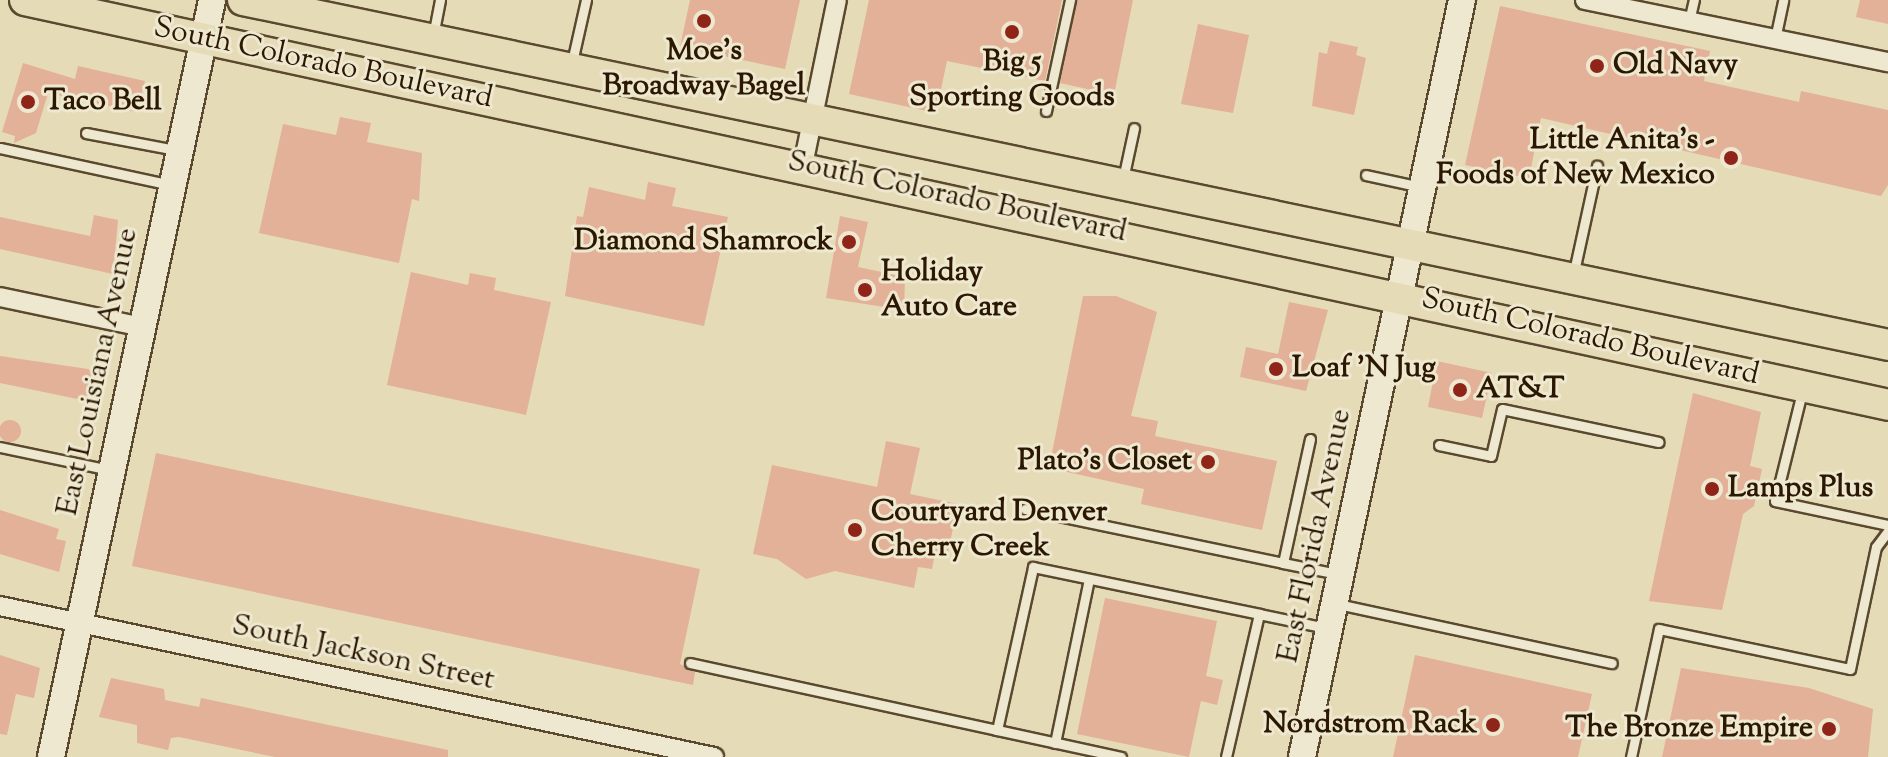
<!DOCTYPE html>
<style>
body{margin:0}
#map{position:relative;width:1888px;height:757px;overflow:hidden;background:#e5dbb7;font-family:"Sorts Mill Goudy",serif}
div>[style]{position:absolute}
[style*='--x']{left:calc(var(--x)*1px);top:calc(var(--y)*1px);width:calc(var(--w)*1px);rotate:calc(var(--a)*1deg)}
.building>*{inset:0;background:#e3b098}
.round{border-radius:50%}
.roads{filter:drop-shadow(2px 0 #5a492e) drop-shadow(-2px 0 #5a492e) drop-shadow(0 2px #5a492e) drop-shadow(0 -2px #5a492e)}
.lane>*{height:9px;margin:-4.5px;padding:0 4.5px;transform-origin:4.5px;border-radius:4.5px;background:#eee8d0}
.street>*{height:18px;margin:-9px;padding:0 9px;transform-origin:9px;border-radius:9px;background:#eee8d0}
.secondary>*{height:26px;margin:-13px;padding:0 13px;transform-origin:13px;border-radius:13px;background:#eee8d0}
.primary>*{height:30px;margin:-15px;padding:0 15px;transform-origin:15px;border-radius:15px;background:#e5dbb7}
.dots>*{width:22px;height:22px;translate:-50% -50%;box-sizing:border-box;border:4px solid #eee8d0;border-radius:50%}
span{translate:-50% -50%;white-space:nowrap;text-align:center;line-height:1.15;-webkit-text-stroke:6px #eee8d0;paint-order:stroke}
.poi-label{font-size:30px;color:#2c1800;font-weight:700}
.left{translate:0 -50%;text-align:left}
.right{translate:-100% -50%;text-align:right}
.street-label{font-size:30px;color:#2c1800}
</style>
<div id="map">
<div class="building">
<i style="clip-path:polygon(690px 0,800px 0,785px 69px,680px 47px)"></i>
<i style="clip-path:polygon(869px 0,1062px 0,1045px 81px,947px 61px,936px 113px,849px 94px)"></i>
<i style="clip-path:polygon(1077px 0,1133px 0,1114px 95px,1060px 83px)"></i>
<i style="clip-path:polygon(1860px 0,1888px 0,1888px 24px,1856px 17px)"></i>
<i style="clip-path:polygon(1500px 6px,1710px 51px,1704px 81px,1799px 102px,1801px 91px,1888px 110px,1888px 185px,1881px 196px,1867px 193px,1541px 118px,1529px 178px,1465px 165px)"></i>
<i style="clip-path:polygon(1198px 24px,1249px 35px,1233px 113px,1181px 104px)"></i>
<i style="clip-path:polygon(1330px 41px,1358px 47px,1356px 55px,1366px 58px,1354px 115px,1312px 106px,1319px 52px,1327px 54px)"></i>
<i style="clip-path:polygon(23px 63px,75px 79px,78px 66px,145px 81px,137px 112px,48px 93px,36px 133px,14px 143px,15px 136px,2px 132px)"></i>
<i style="clip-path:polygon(340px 117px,371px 123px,367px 142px,422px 153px,419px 201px,412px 199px,399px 263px,259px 233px,283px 124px,336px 135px)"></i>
<i style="clip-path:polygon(648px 182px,676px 188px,672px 206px,728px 217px,704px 326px,565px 296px,577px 216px,583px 217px,589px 187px,645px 200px)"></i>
<i style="clip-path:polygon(94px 215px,118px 220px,113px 274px,0 249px,0 217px,90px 236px)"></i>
<i style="clip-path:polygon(840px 216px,868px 222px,858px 267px,905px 277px,904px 310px,826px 298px)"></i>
<i style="clip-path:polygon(411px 272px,468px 285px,470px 273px,496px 278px,494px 290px,551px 302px,526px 415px,387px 385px)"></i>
<i style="clip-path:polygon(1083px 296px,1116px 296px,1157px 312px,1131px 416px,1158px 421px,1155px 436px,1277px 461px,1262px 530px,1141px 504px,1144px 489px,1049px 468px)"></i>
<i style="clip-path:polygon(1289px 302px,1328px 310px,1306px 391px,1240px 377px,1246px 347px,1278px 354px)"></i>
<i style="clip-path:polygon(0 356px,88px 369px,98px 376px,92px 402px,0 383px)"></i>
<i style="clip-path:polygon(1437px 361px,1492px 373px,1482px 418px,1428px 407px)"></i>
<i style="clip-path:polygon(1693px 393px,1761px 412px,1750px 466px,1762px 469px,1754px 506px,1743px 514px,1722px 610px,1649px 601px)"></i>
<i class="round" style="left:-1px;top:420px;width:22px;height:22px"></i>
<i style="clip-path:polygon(886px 441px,920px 448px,910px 494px,958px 504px,947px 557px,935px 554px,932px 569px,918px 567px,914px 588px,835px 571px,806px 579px,777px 559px,753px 554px,772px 465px,877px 487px)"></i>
<i style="clip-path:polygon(156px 453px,700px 569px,680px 664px,695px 672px,693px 685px,132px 566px)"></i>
<i style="clip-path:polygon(0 510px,59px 529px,56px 539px,66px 541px,59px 572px,0 554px)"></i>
<i style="clip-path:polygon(1105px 598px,1217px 621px,1206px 676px,1223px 680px,1217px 705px,1201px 701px,1189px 757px,1077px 734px)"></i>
<i style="clip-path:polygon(0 655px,40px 668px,34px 698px,16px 694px,7px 735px,0 734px)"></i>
<i style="clip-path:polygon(1415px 655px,1592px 694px,1578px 757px,1393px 757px)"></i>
<i style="clip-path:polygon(1681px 668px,1809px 688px,1873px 709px,1868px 757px,1662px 757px)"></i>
<i style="clip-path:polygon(111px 678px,164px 689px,165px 700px,199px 707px,201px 698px,448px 750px,448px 757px,275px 757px,179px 737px,171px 738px,168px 750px,137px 743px,137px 725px,99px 717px)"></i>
</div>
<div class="roads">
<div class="lane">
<i style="--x:1689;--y:21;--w:22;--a:-77"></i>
<i style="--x:433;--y:36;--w:37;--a:-79"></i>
<i style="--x:1775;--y:39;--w:40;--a:-78"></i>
<i style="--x:572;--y:62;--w:64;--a:-77.3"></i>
<i style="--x:1046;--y:111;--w:114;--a:-77.8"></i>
<i style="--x:86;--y:133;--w:92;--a:10.7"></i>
<i style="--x:0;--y:148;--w:175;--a:12.2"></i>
<i style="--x:1366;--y:175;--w:56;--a:12.3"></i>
<i style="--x:1123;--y:179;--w:52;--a:-77.8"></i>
<i style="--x:1573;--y:276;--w:113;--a:-77.7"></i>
<i style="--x:1802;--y:392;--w:112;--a:103.9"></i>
<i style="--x:1775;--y:501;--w:116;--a:12"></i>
<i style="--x:1310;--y:439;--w:127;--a:102.3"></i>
<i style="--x:1283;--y:563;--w:55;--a:11.5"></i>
<i style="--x:1439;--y:445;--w:53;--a:11.9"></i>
<i style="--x:1491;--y:456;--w:48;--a:-76.8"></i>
<i style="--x:1502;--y:409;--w:160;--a:11.9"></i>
<i style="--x:0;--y:447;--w:112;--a:11.8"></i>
<i style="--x:1025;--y:509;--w:264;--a:11.8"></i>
<i style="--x:1338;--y:604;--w:280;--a:12.2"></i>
<i style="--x:690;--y:663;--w:314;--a:12.3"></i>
<i style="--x:1055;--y:743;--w:167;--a:-78.3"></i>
<i style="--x:1121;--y:757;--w:127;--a:-167.7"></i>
<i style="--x:997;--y:730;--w:167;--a:-77.5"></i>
<i style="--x:1033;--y:567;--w:231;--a:11.7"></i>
<i style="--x:1226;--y:757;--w:147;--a:-77"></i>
<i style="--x:1259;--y:614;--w:68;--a:11.8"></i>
<i style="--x:1631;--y:757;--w:131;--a:-77.7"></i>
<i style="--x:1659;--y:629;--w:195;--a:11.8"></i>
<i style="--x:1850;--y:669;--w:125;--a:-78"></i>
<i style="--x:1876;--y:547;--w:20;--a:-53"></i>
</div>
<div class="street">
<i style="--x:1585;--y:0;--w:309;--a:11.6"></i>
<i style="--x:803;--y:165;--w:168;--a:-78.4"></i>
<i style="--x:0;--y:297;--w:145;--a:11.9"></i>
<i style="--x:0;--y:606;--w:730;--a:11.94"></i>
</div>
<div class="secondary">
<i style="--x:51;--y:757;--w:774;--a:-77.99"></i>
<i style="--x:1302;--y:757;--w:774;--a:-78.07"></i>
</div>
<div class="primary">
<i style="--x:25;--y:0;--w:1907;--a:12.26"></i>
<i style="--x:243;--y:0;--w:1681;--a:11.84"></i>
</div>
</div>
<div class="dots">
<i style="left:704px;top:21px;background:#8f2418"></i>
<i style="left:1012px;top:32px;background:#8f2418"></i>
<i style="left:1597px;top:66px;background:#8f2418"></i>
<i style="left:28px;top:102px;background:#8f2418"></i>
<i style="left:1731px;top:158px;background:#8f2418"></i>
<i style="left:849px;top:242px;background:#8f2418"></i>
<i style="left:865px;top:290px;background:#8f2418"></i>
<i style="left:1276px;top:369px;background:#8f2418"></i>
<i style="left:1460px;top:390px;background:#8f2418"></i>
<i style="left:1208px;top:462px;background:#8f2418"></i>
<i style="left:1712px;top:489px;background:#8f2418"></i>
<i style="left:855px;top:530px;background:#8f2418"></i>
<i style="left:1493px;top:725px;background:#8f2418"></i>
<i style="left:1829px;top:729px;background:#8f2418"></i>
</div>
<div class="poi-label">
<span style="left:704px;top:69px">Moe's<br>Broadway Bagel</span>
<span style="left:1012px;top:80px">Big 5<br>Sporting Goods</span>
<span class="left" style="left:1613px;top:66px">Old Navy</span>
<span class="left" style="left:44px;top:102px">Taco Bell</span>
<span class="right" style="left:1715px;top:158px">Little Anita's -<br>Foods of New Mexico</span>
<span class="right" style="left:833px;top:242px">Diamond Shamrock</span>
<span class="left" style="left:881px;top:290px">Holiday<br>Auto Care</span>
<span class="left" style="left:1292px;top:369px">Loaf 'N Jug</span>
<span class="left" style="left:1476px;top:390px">AT&amp;T</span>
<span class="right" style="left:1192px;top:462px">Plato's Closet</span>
<span class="left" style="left:1728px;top:489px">Lamps Plus</span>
<span class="left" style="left:871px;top:530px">Courtyard Denver<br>Cherry Creek</span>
<span class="right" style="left:1477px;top:725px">Nordstrom Rack</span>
<span class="right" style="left:1813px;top:729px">The Bronze Empire</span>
</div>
<div class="street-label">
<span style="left:323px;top:64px;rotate:12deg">South Colorado Boulevard</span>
<span style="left:957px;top:198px;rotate:12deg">South Colorado Boulevard</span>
<span style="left:1590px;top:338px;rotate:13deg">South Colorado Boulevard</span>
<span style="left:99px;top:372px;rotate:-78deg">East Louisiana Avenue</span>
<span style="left:1316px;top:536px;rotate:-78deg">East Florida Avenue</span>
<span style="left:363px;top:654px;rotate:12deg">South Jackson Street</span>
</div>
</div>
